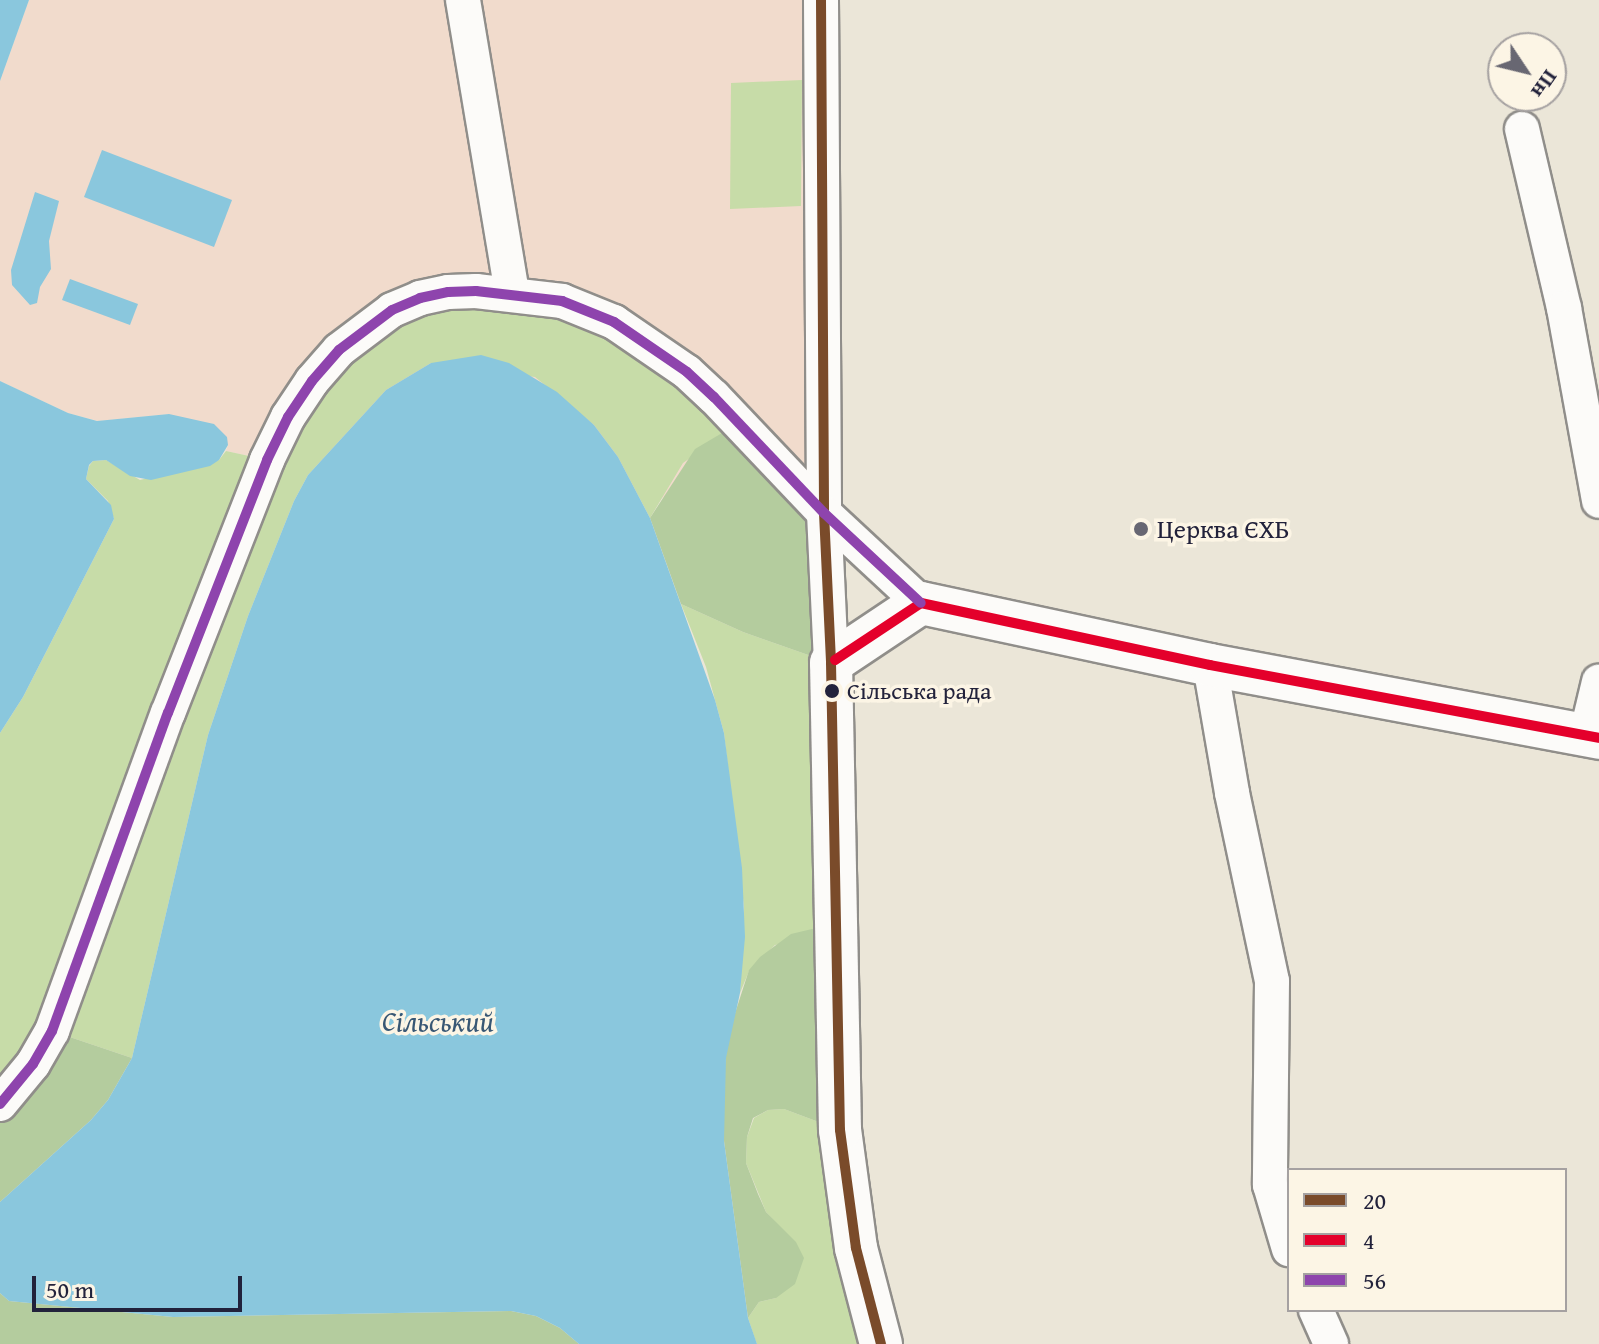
<!DOCTYPE html>
<meta charset="utf-8">
<style>
body{margin:0}
#map{position:relative;width:1599px;height:1344px;overflow:hidden;background:#ebe6d8;font-family:"Gentium Book Plus",serif}
div>[style]{position:absolute}
[style*='--x']{left:calc(var(--x)*1px);top:calc(var(--y)*1px);width:calc(var(--w)*1px);rotate:calc(var(--a)*1deg)}
.built>*{inset:0;background:#f1dbcc}
.green>*{inset:0;background:#c7dca8}
.forest>*{inset:0;background:#b4cc9e}
.water>*{inset:0;background:#8ac7dd}
.roads{filter:drop-shadow(2px 0 #908e8a) drop-shadow(-2px 0 #908e8a) drop-shadow(0 2px #908e8a) drop-shadow(0 -2px #908e8a)}
.minor>*{height:34px;margin:-17px;padding:0 17px;transform-origin:17px;border-radius:17px;background:#fcfbf9}
.tertiary>*{height:42px;margin:-21px;padding:0 21px;transform-origin:21px;border-radius:21px;background:#fcfbf9}
.bus-1>*{height:10px;margin:-5px;padding:0 5px;transform-origin:5px;border-radius:5px;background:#7a4b2a}
.bus-2>*{height:10px;margin:-5px;padding:0 5px;transform-origin:5px;border-radius:5px;background:#e4002b}
.bus-3>*{height:10px;margin:-5px;padding:0 5px;transform-origin:5px;border-radius:5px;background:#8e44ad}
.dots>*{width:22px;height:22px;translate:-50% -50%;box-sizing:border-box;border:4px solid #fcf5e5;border-radius:50%}
span{translate:-50% -50%;white-space:nowrap;text-align:center;line-height:1.15;-webkit-text-stroke:7px #fcf5e5;paint-order:stroke}
.bus-label{font-size:24px;color:#22223b}
.left{translate:0 -50%;text-align:left}
.poi-label{font-size:26px;color:#22223b}
.water-label{font-size:28px;color:#385774;font-style:italic}
.legend{position:absolute;left:1287px;top:1168px;width:280px;height:144px;box-sizing:border-box;background:#fcf5e5;border:2px solid #a5a1a1;margin:0;padding:10px 14px;list-style:none;font-size:24px;color:#22223b}
.legend li{display:flex;align-items:center;gap:16px;height:40px}
.legend b{width:40px;border:2px solid #a5a1a1}
.north{position:absolute;left:1487px;top:32px;width:80px;height:80px;box-sizing:border-box;background:#fcf5e5;border:2px solid #a5a1a1;border-radius:50%;rotate:125deg;font-size:22px;font-weight:700;line-height:32px;text-align:center;color:#22223b}
.north::after{content:'';display:block;margin:auto;width:28px;height:36px;background:#686772;clip-path:polygon(50% 0,100% 100%,50% 72%,0 100%)}
.scale{position:absolute;left:32px;top:1276px;width:210px;height:36px;box-sizing:border-box;border:4px solid #22223b;border-top:0;padding-left:10px;font-size:24px;line-height:28px;white-space:nowrap;color:#22223b;-webkit-text-stroke:6px #fcf5e5;paint-order:stroke}
</style>
<div id="map">
<div class="built">
<i style="clip-path:polygon(29px 0,821px 0,824px 513px,267px 460px,226px 451px,228px 445px,169px 414px,98px 421px,68px 413px,0 381px,0 81px)"></i>
</div>
<div class="green">
<i style="clip-path:polygon(802px 80px,801px 206px,730px 209px,731px 83px)"></i>
<i style="clip-path:polygon(562px 301px,739px 423px,683px 463px,650px 518px,618px 457px,594px 425px,535px 377px,431px 363px,386px 390px,308px 475px,294px 501px,248px 616px,208px 735px,132px 1058px,52px 1031px,0 1104px,0 733px,23px 697px,114px 519px,108px 501px,86px 479px,89px 466px,93px 461px,106px 460px,140px 480px,219px 460px,226px 451px,267px 460px,392px 310px)"></i>
<i style="clip-path:polygon(681px 604px,743px 632px,831px 663px,836px 935px,775px 945px,749px 971px,740px 993px,744px 907px,724px 733px,706px 667px)"></i>
<i style="clip-path:polygon(784px 1109px,840px 1130px,881px 1344px,757px 1344px,755px 1339px,748px 1318px,759px 1302px,776px 1298px,779px 1226px,766px 1212px,746px 1163px,747px 1137px,754px 1118px,768px 1110px)"></i>
</div>
<div class="forest">
<i style="clip-path:polygon(739px 423px,824px 513px,831px 663px,743px 632px,681px 604px,650px 518px,695px 449px)"></i>
<i style="clip-path:polygon(812px 929px,836px 935px,840px 1130px,784px 1109px,768px 1110px,753px 1118px,747px 1137px,746px 1163px,758px 1194px,766px 1212px,796px 1242px,804px 1258px,795px 1284px,776px 1298px,759px 1302px,748px 1318px,724px 1141px,722px 1095px,728px 1035px,749px 970px,760px 957px,791px 934px)"></i>
<i style="clip-path:polygon(52px 1031px,132px 1058px,108px 1100px,91px 1120px,0 1202px,0 1104px)"></i>
<i style="clip-path:polygon(0 1293px,9px 1301px,173px 1317px,511px 1311px,536px 1316px,560px 1328px,579px 1344px,0 1344px)"></i>
</div>
<div class="water">
<i style="clip-path:polygon(0 0,29px 0,0 81px)"></i>
<i style="clip-path:polygon(102px 150px,232px 200px,214px 247px,84px 197px)"></i>
<i style="clip-path:polygon(35px 192px,59px 201px,49px 241px,51px 269px,40px 287px,37px 303px,30px 305px,12px 285px,11px 270px)"></i>
<i style="clip-path:polygon(70px 279px,138px 304px,130px 325px,62px 300px)"></i>
<i style="clip-path:polygon(481px 355px,509px 363px,557px 392px,594px 425px,618px 457px,650px 518px,715px 700px,724px 733px,742px 868px,745px 937px,740px 993px,726px 1058px,724px 1141px,748px 1318px,757px 1344px,579px 1344px,560px 1328px,536px 1316px,511px 1311px,173px 1317px,9px 1301px,0 1293px,0 1202px,91px 1120px,108px 1100px,132px 1058px,208px 735px,248px 616px,294px 501px,308px 475px,386px 390px,431px 363px)"></i>
<i style="clip-path:polygon(0 381px,68px 413px,97px 421px,169px 414px,214px 424px,227px 437px,228px 445px,219px 460px,210px 466px,151px 480px,130px 476px,106px 460px,93px 461px,89px 465px,86px 479px,111px 505px,114px 519px,23px 697px,0 733px)"></i>
</div>
<div class="roads">
<div class="minor">
<i style="--x:463;--y:0;--w:298;--a:80.5"></i>
<i style="--x:821;--y:0;--w:513;--a:89.66"></i>
<i style="--x:824;--y:513;--w:150;--a:87.3"></i>
<i style="--x:1522;--y:129;--w:184;--a:76.8"></i>
<i style="--x:1564;--y:308;--w:196;--a:79.7"></i>
<i style="--x:1210;--y:665;--w:130;--a:80.2"></i>
<i style="--x:1232;--y:793;--w:192;--a:78"></i>
<i style="--x:1272;--y:981;--w:204;--a:90.6"></i>
<i style="--x:1270;--y:1185;--w:67;--a:73.5"></i>
<i style="--x:1586;--y:736;--w:56;--a:-76.5"></i>
<i style="--x:0;--y:1104;--w:52;--a:-50.5"></i>
<i style="--x:33;--y:1064;--w:38;--a:-60"></i>
<i style="--x:52;--y:1031;--w:338;--a:-70"></i>
<i style="--x:168;--y:713;--w:272;--a:-68.6"></i>
<i style="--x:267;--y:460;--w:48;--a:-64"></i>
<i style="--x:288;--y:417;--w:43;--a:-56.3"></i>
<i style="--x:312;--y:381;--w:41;--a:-48.9"></i>
<i style="--x:339;--y:350;--w:66;--a:-37"></i>
<i style="--x:392;--y:310;--w:30;--a:-23"></i>
<i style="--x:420;--y:298;--w:29;--a:-12"></i>
<i style="--x:448;--y:292;--w:28;--a:-2"></i>
<i style="--x:476;--y:291;--w:87;--a:6.6"></i>
<i style="--x:562;--y:301;--w:56;--a:22"></i>
<i style="--x:614;--y:322;--w:88;--a:34.4"></i>
<i style="--x:687;--y:372;--w:37;--a:43"></i>
<i style="--x:714;--y:397;--w:160;--a:46.5"></i>
<i style="--x:824;--y:513;--w:132;--a:42.9"></i>
<i style="--x:1316;--y:1310;--w:37;--a:66"></i>
</div>
<div class="tertiary">
<i style="--x:881;--y:1344;--w:99;--a:-104.6"></i>
<i style="--x:856;--y:1248;--w:119;--a:-97.7"></i>
<i style="--x:840;--y:1130;--w:467;--a:-91.1"></i>
<i style="--x:831;--y:663;--w:108;--a:-33.7"></i>
<i style="--x:921;--y:603;--w:296;--a:12.1"></i>
<i style="--x:1210;--y:665;--w:396;--a:10.6"></i>
</div>
</div>
<div class="bus-1">
<i style="--x:821;--y:0;--w:513;--a:89.66"></i>
<i style="--x:824;--y:513;--w:150;--a:87.3"></i>
<i style="--x:831;--y:663;--w:467;--a:88.9"></i>
<i style="--x:840;--y:1130;--w:119;--a:82.3"></i>
<i style="--x:856;--y:1248;--w:99;--a:75.4"></i>
</div>
<div class="bus-2">
<i style="--x:835;--y:660;--w:103;--a:-33.5"></i>
<i style="--x:921;--y:603;--w:296;--a:12.1"></i>
<i style="--x:1210;--y:665;--w:396;--a:10.6"></i>
</div>
<div class="bus-3">
<i style="--x:0;--y:1104;--w:52;--a:-50.5"></i>
<i style="--x:33;--y:1064;--w:38;--a:-60"></i>
<i style="--x:52;--y:1031;--w:338;--a:-70"></i>
<i style="--x:168;--y:713;--w:272;--a:-68.6"></i>
<i style="--x:267;--y:460;--w:48;--a:-64"></i>
<i style="--x:288;--y:417;--w:43;--a:-56.3"></i>
<i style="--x:312;--y:381;--w:41;--a:-48.9"></i>
<i style="--x:339;--y:350;--w:66;--a:-37"></i>
<i style="--x:392;--y:310;--w:30;--a:-23"></i>
<i style="--x:420;--y:298;--w:29;--a:-12"></i>
<i style="--x:448;--y:292;--w:28;--a:-2"></i>
<i style="--x:476;--y:291;--w:87;--a:6.6"></i>
<i style="--x:562;--y:301;--w:56;--a:22"></i>
<i style="--x:614;--y:322;--w:88;--a:34.4"></i>
<i style="--x:687;--y:372;--w:37;--a:43"></i>
<i style="--x:714;--y:397;--w:160;--a:46.5"></i>
<i style="--x:824;--y:513;--w:132;--a:42.9"></i>
</div>
<div class="dots">
<i style="left:1141px;top:529px;background:#686772"></i>
<i style="left:832px;top:691px;background:#22223b"></i>
</div>
<div class="bus-label">
<span class="left" style="left:847px;top:691px">Сільська рада</span>
</div>
<div class="poi-label">
<span class="left" style="left:1157px;top:529px">Церква ЄХБ</span>
</div>
<div class="water-label">
<span style="left:438px;top:1021px">Сільський</span>
</div>
<ul class="legend">
<li><b style="height:10px;background:#7a4b2a"></b>20</li>
<li><b style="height:10px;background:#e4002b"></b>4</li>
<li><b style="height:10px;background:#8e44ad"></b>56</li>
</ul>
<div class="north">Пн</div>
<div class="scale">50 m</div>
</div>
